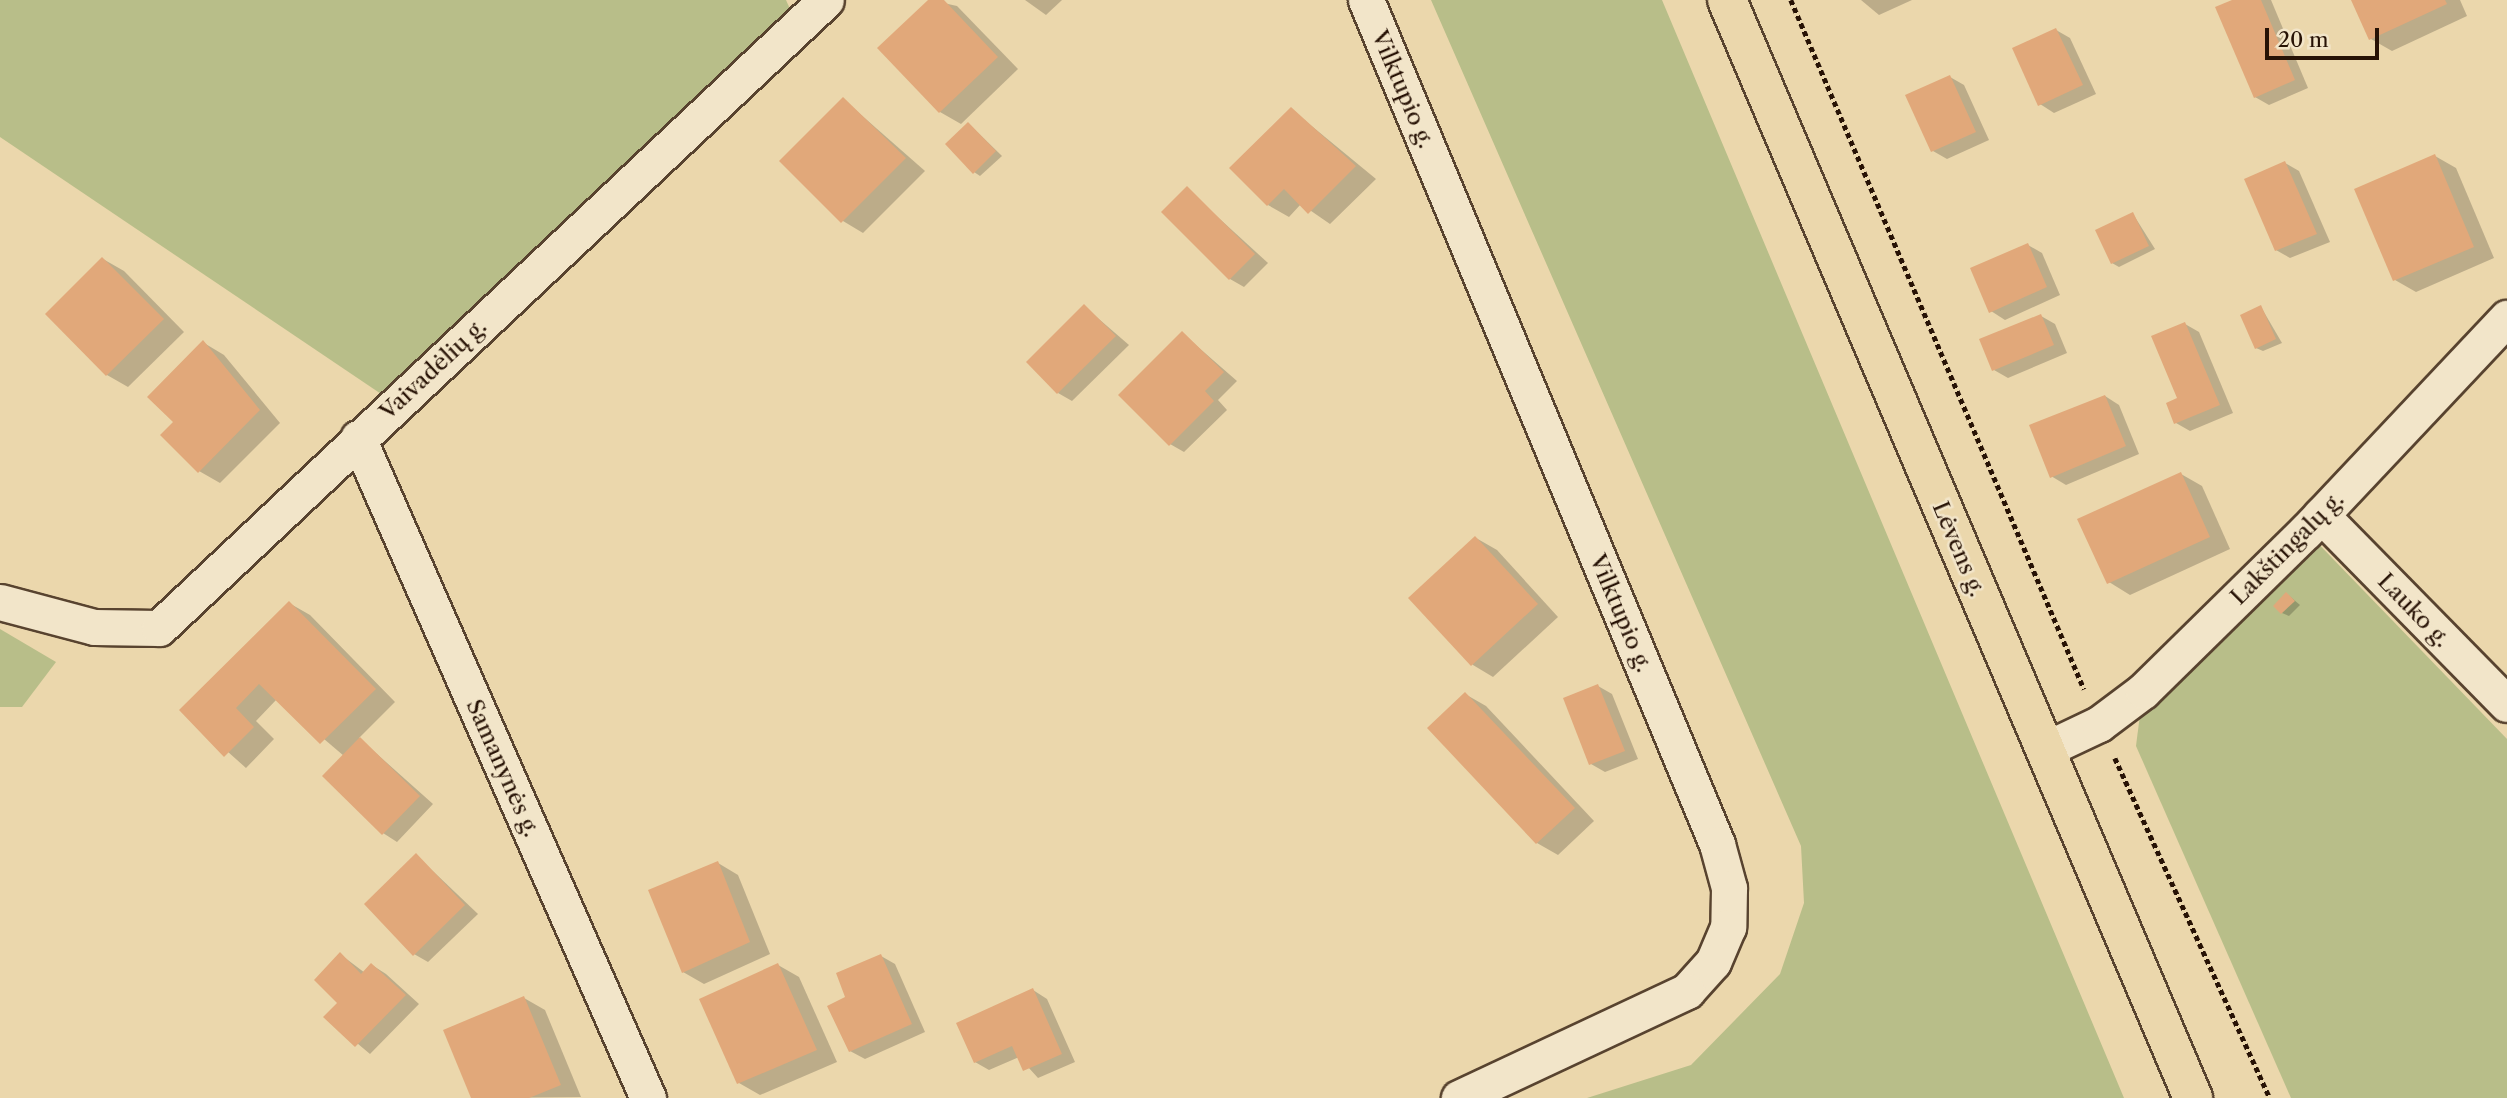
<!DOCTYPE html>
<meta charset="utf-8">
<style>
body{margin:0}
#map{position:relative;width:2507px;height:1098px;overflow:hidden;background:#ebd7ac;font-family:"Libre Caslon Text",serif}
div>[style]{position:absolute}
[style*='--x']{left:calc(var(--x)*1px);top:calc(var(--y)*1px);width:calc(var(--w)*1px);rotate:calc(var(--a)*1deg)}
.green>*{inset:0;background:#b8be89}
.shadow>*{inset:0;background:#0003}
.building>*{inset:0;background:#e1a87a}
.path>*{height:4.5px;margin-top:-2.25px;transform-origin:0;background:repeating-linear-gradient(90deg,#271205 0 5px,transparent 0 8.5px)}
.roads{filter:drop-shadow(2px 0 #58432f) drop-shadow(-2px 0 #58432f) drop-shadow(0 2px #58432f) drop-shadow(0 -2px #58432f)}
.street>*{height:35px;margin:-17.5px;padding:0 17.5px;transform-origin:17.5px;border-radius:17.5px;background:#f2e5c9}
.primary>*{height:38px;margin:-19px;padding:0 19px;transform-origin:19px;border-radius:19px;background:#ebd7ac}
span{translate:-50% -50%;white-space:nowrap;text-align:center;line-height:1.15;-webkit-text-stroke:5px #f2e5c9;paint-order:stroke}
.street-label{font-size:23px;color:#271205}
.scale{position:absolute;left:2265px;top:28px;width:114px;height:32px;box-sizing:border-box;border:4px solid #271205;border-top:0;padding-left:9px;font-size:21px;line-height:24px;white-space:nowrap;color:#271205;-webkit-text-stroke:5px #f2e5c9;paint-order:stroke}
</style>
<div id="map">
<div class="green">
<i style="clip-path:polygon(0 0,786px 0,798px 27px,396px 404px,0 137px)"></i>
<i style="clip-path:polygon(1431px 0,1662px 0,2124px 1098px,1587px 1098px,1691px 1065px,1780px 974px,1804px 903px,1801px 846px)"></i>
<i style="clip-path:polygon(2306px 531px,2507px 739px,2507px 1098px,2291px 1098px,2136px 746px,2143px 691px)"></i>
<i style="clip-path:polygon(0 629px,56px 662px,22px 707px,0 707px)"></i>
</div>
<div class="shadow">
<i style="clip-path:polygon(930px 0,957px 6px,1018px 69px,961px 124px,940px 112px)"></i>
<i style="clip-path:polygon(1025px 0,1062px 0,1046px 15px)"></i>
<i style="clip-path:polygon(1861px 0,1912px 0,1879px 15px)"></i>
<i style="clip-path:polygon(2236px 0,2271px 0,2308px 88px,2269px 105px,2255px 97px)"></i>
<i style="clip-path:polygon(2353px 0,2460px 0,2467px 16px,2392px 51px,2371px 39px)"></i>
<i style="clip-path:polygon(2056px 30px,2070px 38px,2096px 94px,2054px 113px,2040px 104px)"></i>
<i style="clip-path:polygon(1950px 77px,1964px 85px,1989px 140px,1947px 159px,1933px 151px)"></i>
<i style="clip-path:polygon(843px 99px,925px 171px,863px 233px,843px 221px)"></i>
<i style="clip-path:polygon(1291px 109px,1376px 179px,1330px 224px,1301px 204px,1289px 217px,1268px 205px)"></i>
<i style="clip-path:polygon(969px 124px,1002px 156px,980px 176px,974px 172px)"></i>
<i style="clip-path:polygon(2435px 156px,2456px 168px,2494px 258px,2416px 292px,2395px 280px)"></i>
<i style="clip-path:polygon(2285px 163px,2299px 171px,2330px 242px,2290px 258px,2276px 250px)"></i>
<i style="clip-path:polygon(1187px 189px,1268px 263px,1244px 287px,1230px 279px)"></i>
<i style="clip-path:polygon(2133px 214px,2155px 249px,2119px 267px,2112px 263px)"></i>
<i style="clip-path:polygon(2028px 245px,2042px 253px,2060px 295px,2005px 320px,1991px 311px)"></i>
<i style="clip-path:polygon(103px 259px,124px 271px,184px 332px,128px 387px,107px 375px)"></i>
<i style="clip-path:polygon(1085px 307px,1129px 345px,1072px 401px,1058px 393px)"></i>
<i style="clip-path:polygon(2261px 307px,2282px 343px,2263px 351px,2256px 348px)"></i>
<i style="clip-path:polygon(2041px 316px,2055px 324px,2067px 353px,2008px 378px,1994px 370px)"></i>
<i style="clip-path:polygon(2185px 324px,2199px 332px,2233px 413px,2190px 431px,2176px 423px)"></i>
<i style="clip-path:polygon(1182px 333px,1237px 381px,1218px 400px,1227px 410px,1184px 452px,1170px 444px)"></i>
<i style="clip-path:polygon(204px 343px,224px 355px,280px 423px,220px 483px,199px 471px,175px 422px)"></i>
<i style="clip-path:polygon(2105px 396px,2119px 405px,2139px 454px,2066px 485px,2051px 476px)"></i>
<i style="clip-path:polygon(2181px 474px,2202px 486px,2230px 549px,2130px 595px,2109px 582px)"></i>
<i style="clip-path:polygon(1476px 538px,1497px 550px,1558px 617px,1493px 677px,1473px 665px,1411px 598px)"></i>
<i style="clip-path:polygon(2287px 594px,2300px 605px,2289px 616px,2282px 613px)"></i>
<i style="clip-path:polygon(289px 603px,310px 615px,395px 702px,359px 738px,433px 804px,397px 842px,383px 833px,344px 756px,277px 699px,256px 721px,274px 739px,246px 768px,181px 710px)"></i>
<i style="clip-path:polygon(1598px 686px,1612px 694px,1638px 759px,1605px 772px,1591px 764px)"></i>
<i style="clip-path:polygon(1465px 694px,1486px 706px,1594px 821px,1558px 855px,1537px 843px)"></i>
<i style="clip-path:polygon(416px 855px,478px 914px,428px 962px,414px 954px)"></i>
<i style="clip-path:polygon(718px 863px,738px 875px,770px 954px,704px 984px,683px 972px)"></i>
<i style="clip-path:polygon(340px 954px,365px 973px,372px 965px,386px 974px,419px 1004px,370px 1054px,326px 1017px,340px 1003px)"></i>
<i style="clip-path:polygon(881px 956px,895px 964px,925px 1032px,865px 1059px,850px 1051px,847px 998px)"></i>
<i style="clip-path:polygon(778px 965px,799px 977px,837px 1062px,760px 1095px,739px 1083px)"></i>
<i style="clip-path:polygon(1033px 990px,1047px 999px,1075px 1062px,1038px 1078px,1019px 1057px,989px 1070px,975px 1062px)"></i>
<i style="clip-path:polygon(524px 998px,545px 1010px,581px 1097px,473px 1098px)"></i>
</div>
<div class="building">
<i style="clip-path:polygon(928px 0,944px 0,998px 57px,939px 113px,877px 48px)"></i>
<i style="clip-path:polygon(2232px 0,2261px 0,2295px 80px,2254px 98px,2215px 7px)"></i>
<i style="clip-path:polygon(2351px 0,2445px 0,2447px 4px,2369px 40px)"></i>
<i style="clip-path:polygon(2056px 28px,2083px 85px,2038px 106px,2012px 48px)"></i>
<i style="clip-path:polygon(1950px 75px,1976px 132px,1931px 152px,1905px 95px)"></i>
<i style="clip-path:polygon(843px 97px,906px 158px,841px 223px,779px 161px)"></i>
<i style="clip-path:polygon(1291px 107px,1356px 166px,1308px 214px,1284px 189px,1267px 206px,1229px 168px)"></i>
<i style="clip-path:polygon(968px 122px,996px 151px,973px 174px,945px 144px)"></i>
<i style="clip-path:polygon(2435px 154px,2474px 247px,2393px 281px,2354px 189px)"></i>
<i style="clip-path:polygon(2285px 161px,2317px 234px,2275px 251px,2244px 179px)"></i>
<i style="clip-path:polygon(1187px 186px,1255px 254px,1229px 280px,1161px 212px)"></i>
<i style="clip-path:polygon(2133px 212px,2149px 246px,2111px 264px,2095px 230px)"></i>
<i style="clip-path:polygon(2028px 243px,2047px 287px,1989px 313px,1970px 268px)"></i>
<i style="clip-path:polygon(102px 257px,164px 319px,106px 376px,45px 314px)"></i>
<i style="clip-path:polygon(1084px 304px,1116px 336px,1057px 394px,1026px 362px)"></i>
<i style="clip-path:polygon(2261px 305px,2276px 339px,2255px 349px,2240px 315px)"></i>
<i style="clip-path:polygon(2041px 314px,2054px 345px,1992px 371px,1979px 339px)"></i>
<i style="clip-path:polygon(2185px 322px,2220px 405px,2174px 424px,2166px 403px,2177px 398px,2151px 336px)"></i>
<i style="clip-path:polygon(1182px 331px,1224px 372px,1205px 391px,1214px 401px,1169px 446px,1118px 395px)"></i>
<i style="clip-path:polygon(203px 340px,260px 410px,198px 473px,160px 435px,173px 422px,147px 397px)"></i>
<i style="clip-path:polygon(2105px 395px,2126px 446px,2050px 478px,2029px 425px)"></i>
<i style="clip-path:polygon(2181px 472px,2210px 537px,2107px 584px,2077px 519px)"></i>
<i style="clip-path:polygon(1475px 536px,1538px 604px,1471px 666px,1408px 598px)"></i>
<i style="clip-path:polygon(2286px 592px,2295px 601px,2281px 614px,2273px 606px)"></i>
<i style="clip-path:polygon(289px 601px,376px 689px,320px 744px,259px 684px,236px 708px,254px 727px,224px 757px,179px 710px)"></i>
<i style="clip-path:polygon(1598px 684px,1625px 751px,1589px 765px,1563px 698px)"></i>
<i style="clip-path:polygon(1465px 692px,1575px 808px,1536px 844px,1427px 728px)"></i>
<i style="clip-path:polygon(360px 737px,420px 796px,382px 835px,322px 776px)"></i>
<i style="clip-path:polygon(416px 853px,465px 905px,413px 956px,364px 904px)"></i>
<i style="clip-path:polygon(718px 861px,750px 942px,682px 973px,648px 890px)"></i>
<i style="clip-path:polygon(340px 952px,361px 974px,371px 963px,406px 995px,355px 1047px,323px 1017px,337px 1003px,314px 980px)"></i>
<i style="clip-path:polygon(881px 954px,912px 1024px,849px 1052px,827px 1006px,845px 997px,836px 973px)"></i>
<i style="clip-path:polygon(778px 963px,817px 1050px,737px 1084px,699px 999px)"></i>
<i style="clip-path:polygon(1033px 988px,1062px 1054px,1023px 1071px,1012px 1046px,974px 1063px,956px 1023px)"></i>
<i style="clip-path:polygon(524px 996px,561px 1085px,529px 1098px,471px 1098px,443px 1030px)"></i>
</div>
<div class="path">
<i style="--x:1791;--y:0;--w:749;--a:66.96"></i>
<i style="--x:2115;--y:758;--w:374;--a:65.5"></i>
</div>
<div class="roads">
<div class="street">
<i style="--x:1366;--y:0;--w:914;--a:67.42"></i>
<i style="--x:1717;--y:844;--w:46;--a:74.7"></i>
<i style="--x:1729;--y:888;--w:39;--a:91"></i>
<i style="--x:1728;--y:927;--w:38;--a:113"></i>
<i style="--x:1713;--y:962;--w:39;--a:132"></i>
<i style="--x:1687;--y:991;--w:252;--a:154.9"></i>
<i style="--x:358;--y:438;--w:721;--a:66.28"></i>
<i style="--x:2321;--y:515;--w:265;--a:45.5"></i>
<i style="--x:0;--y:602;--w:97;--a:14.9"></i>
<i style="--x:94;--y:627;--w:65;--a:0.9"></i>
<i style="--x:159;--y:628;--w:916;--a:-43.28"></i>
<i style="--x:2044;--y:750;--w:61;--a:-25.3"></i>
<i style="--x:2099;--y:724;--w:55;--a:-36.9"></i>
<i style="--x:2143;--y:691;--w:228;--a:-44.5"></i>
<i style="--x:2306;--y:531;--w:293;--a:-46.7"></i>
</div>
<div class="primary">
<i style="--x:1727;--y:0;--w:1193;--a:67"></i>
</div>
</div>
<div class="street-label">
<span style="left:1403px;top:89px;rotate:67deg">Vilktupio g.</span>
<span style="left:433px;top:369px;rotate:-43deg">Vaivadėlių g.</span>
<span style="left:2287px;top:548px;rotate:-45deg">Lakštingalų g.</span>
<span style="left:1959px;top:549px;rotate:67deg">Lėvens g.</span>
<span style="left:2414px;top:610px;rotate:46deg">Lauko g.</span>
<span style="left:1621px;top:613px;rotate:67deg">Vilktupio g.</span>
<span style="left:503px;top:768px;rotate:66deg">Samanynės g.</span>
</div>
<div class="scale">20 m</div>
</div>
